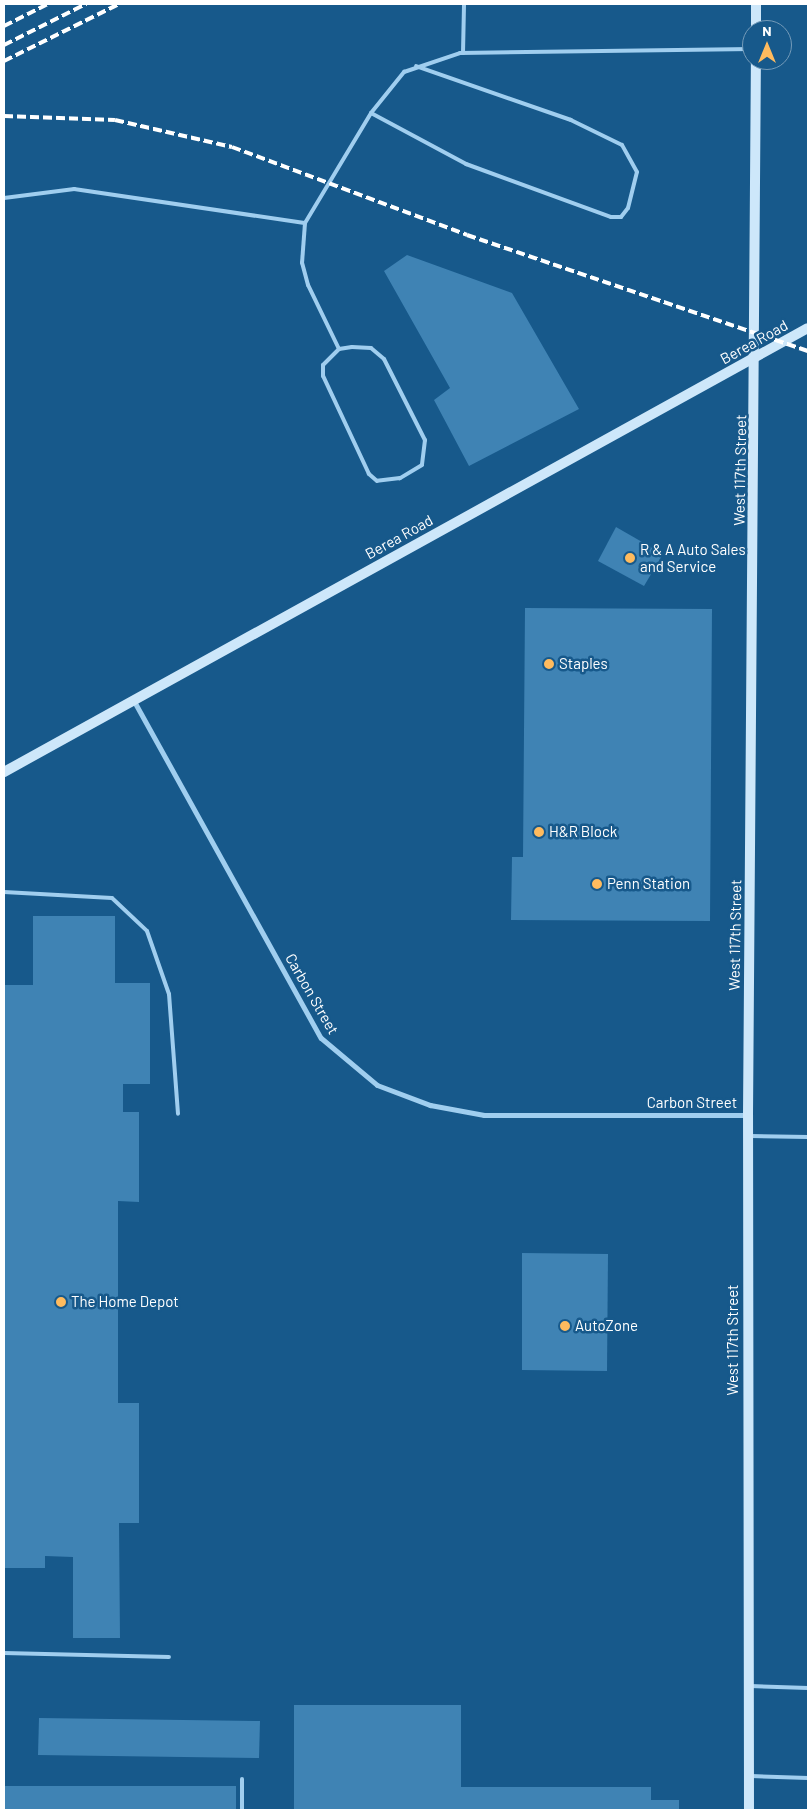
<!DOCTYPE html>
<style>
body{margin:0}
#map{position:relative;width:812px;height:1814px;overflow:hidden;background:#17598b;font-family:Barlow,sans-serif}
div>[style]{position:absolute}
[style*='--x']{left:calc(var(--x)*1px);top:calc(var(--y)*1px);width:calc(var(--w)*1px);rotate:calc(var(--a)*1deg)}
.building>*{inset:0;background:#3f83b4}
.lane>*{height:4px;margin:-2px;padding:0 2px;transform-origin:2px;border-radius:2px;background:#a0ceef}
.street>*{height:5px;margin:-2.5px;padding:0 2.5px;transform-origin:2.5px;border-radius:2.5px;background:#a0ceef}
.secondary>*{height:10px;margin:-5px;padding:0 5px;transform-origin:5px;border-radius:5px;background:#cde7fa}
.rail>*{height:4px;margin-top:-2px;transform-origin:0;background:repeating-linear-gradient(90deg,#fff 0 9px,transparent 0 13px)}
.dots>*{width:14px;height:14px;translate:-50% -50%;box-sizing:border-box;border:2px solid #17598b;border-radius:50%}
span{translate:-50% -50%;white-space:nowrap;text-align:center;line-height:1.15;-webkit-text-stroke:5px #17598b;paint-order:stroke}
.street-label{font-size:15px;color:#fff}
.poi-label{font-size:15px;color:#fff}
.left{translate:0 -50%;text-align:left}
.frame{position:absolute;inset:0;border:5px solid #fff;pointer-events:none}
.north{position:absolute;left:742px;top:20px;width:50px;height:50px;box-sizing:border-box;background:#17598b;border:1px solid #749bb9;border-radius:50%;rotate:0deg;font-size:14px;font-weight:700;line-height:20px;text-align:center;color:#fff}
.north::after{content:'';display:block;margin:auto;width:18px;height:22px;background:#ffbb5e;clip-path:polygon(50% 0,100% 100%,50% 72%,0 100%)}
</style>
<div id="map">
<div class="building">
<i style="clip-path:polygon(407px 255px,512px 293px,579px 409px,469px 466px,434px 400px,450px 388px,384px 271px)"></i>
<i style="clip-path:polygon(616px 527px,663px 554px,644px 586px,598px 561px)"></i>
<i style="clip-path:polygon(525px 608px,712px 609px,710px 921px,511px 920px,512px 857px,523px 857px)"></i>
<i style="clip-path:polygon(33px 916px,115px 916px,115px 983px,150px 983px,150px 1084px,123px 1084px,123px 1112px,139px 1112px,139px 1202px,118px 1201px,118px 1403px,139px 1403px,139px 1523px,119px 1523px,120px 1638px,73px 1638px,73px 1557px,45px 1556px,45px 1568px,4px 1568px,4px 985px,33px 985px)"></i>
<i style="clip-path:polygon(522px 1253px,608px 1254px,607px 1371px,522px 1370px)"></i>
<i style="clip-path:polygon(294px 1705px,461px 1705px,461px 1787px,651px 1787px,651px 1800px,679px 1800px,679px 1810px,294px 1810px)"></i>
<i style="clip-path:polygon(39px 1718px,260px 1721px,259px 1758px,38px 1755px)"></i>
<i style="clip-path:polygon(4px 1786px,236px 1786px,236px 1810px,4px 1810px)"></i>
</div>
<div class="lane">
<i style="--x:463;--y:53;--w:49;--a:-88.8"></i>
<i style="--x:371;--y:113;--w:108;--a:28.2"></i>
<i style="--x:466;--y:164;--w:154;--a:20.1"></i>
<i style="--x:611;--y:217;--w:10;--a:0"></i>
<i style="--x:621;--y:217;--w:11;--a:-52"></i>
<i style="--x:628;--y:208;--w:37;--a:-76"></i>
<i style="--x:637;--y:172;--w:31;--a:-119"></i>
<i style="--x:622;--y:145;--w:57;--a:-153.9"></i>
<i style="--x:571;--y:120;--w:164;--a:-160.8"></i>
<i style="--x:4;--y:198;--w:71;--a:-7.3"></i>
<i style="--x:74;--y:189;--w:233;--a:8.4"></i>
<i style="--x:352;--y:347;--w:19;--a:3"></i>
<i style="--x:371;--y:348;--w:17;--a:40"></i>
<i style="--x:384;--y:359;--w:91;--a:63.2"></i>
<i style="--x:425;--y:440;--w:25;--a:97"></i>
<i style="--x:422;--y:465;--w:26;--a:149"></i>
<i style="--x:400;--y:478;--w:23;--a:173"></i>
<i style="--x:377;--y:481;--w:11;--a:-139"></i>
<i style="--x:369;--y:474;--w:108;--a:-115.1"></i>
<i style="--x:323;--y:376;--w:11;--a:-90"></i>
<i style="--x:323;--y:365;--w:23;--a:-45"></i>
<i style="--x:339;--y:349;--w:13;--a:-9"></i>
<i style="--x:339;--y:349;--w:71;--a:-115.8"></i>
<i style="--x:308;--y:285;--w:23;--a:-105"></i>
<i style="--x:302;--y:263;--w:40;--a:-85.7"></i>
<i style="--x:305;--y:223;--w:128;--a:-59"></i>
<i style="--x:371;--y:113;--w:53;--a:-51.2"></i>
<i style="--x:404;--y:72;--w:59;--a:-18.7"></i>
<i style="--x:460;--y:53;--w:292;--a:-0.8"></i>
<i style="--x:4;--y:892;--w:108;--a:3.2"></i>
<i style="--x:112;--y:898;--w:48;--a:43.3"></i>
<i style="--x:147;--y:931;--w:67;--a:70.8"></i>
<i style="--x:169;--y:994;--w:120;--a:85.7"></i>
<i style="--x:750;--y:1136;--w:58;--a:1"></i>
<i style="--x:4;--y:1653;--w:165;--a:1.4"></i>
<i style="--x:750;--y:1686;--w:58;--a:2"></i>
<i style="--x:751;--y:1776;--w:57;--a:2"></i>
<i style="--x:242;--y:1779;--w:31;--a:90"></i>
</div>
<div class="street">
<i style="--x:135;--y:703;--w:383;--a:61"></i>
<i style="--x:321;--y:1038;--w:73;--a:40"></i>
<i style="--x:377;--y:1085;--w:57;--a:20.7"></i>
<i style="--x:430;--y:1105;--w:55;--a:10.5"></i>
<i style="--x:484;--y:1115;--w:264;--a:0"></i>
</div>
<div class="secondary">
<i style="--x:756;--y:4;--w:26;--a:90"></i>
<i style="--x:4;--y:772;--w:918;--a:-28.91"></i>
<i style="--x:749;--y:1810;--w:695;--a:-90.08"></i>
<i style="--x:748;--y:1115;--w:1055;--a:-89.57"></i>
</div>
<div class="rail">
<i style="--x:4;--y:26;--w:49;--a:-26.6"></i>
<i style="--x:4;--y:45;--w:92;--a:-26.6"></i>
<i style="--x:4;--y:61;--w:128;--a:-26.4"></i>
<i style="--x:4;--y:116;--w:111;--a:2.1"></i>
<i style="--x:115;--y:120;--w:120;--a:13"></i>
<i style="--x:232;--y:147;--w:251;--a:20.5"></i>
<i style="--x:467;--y:235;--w:360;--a:18.8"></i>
</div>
<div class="dots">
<i style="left:630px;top:558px;background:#ffbb5e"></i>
<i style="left:549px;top:664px;background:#ffbb5e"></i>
<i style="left:539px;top:832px;background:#ffbb5e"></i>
<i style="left:597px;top:884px;background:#ffbb5e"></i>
<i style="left:61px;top:1302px;background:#ffbb5e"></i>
<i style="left:565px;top:1326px;background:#ffbb5e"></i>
</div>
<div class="street-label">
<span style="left:754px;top:342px;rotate:-29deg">Berea Road</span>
<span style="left:740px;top:470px;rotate:-89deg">West 117th Street</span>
<span style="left:399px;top:537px;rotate:-29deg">Berea Road</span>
<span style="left:735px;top:935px;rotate:-89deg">West 117th Street</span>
<span style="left:312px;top:994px;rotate:60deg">Carbon Street</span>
<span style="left:692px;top:1103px">Carbon Street</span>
<span style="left:733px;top:1340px;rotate:-90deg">West 117th Street</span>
</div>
<div class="poi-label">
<span class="left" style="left:640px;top:558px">R &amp; A Auto Sales<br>and Service</span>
<span class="left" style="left:559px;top:664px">Staples</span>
<span class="left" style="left:549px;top:832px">H&amp;R Block</span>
<span class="left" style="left:607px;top:884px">Penn Station</span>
<span class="left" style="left:71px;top:1302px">The Home Depot</span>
<span class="left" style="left:575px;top:1326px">AutoZone</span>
</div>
<div class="frame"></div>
<div class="north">N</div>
</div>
